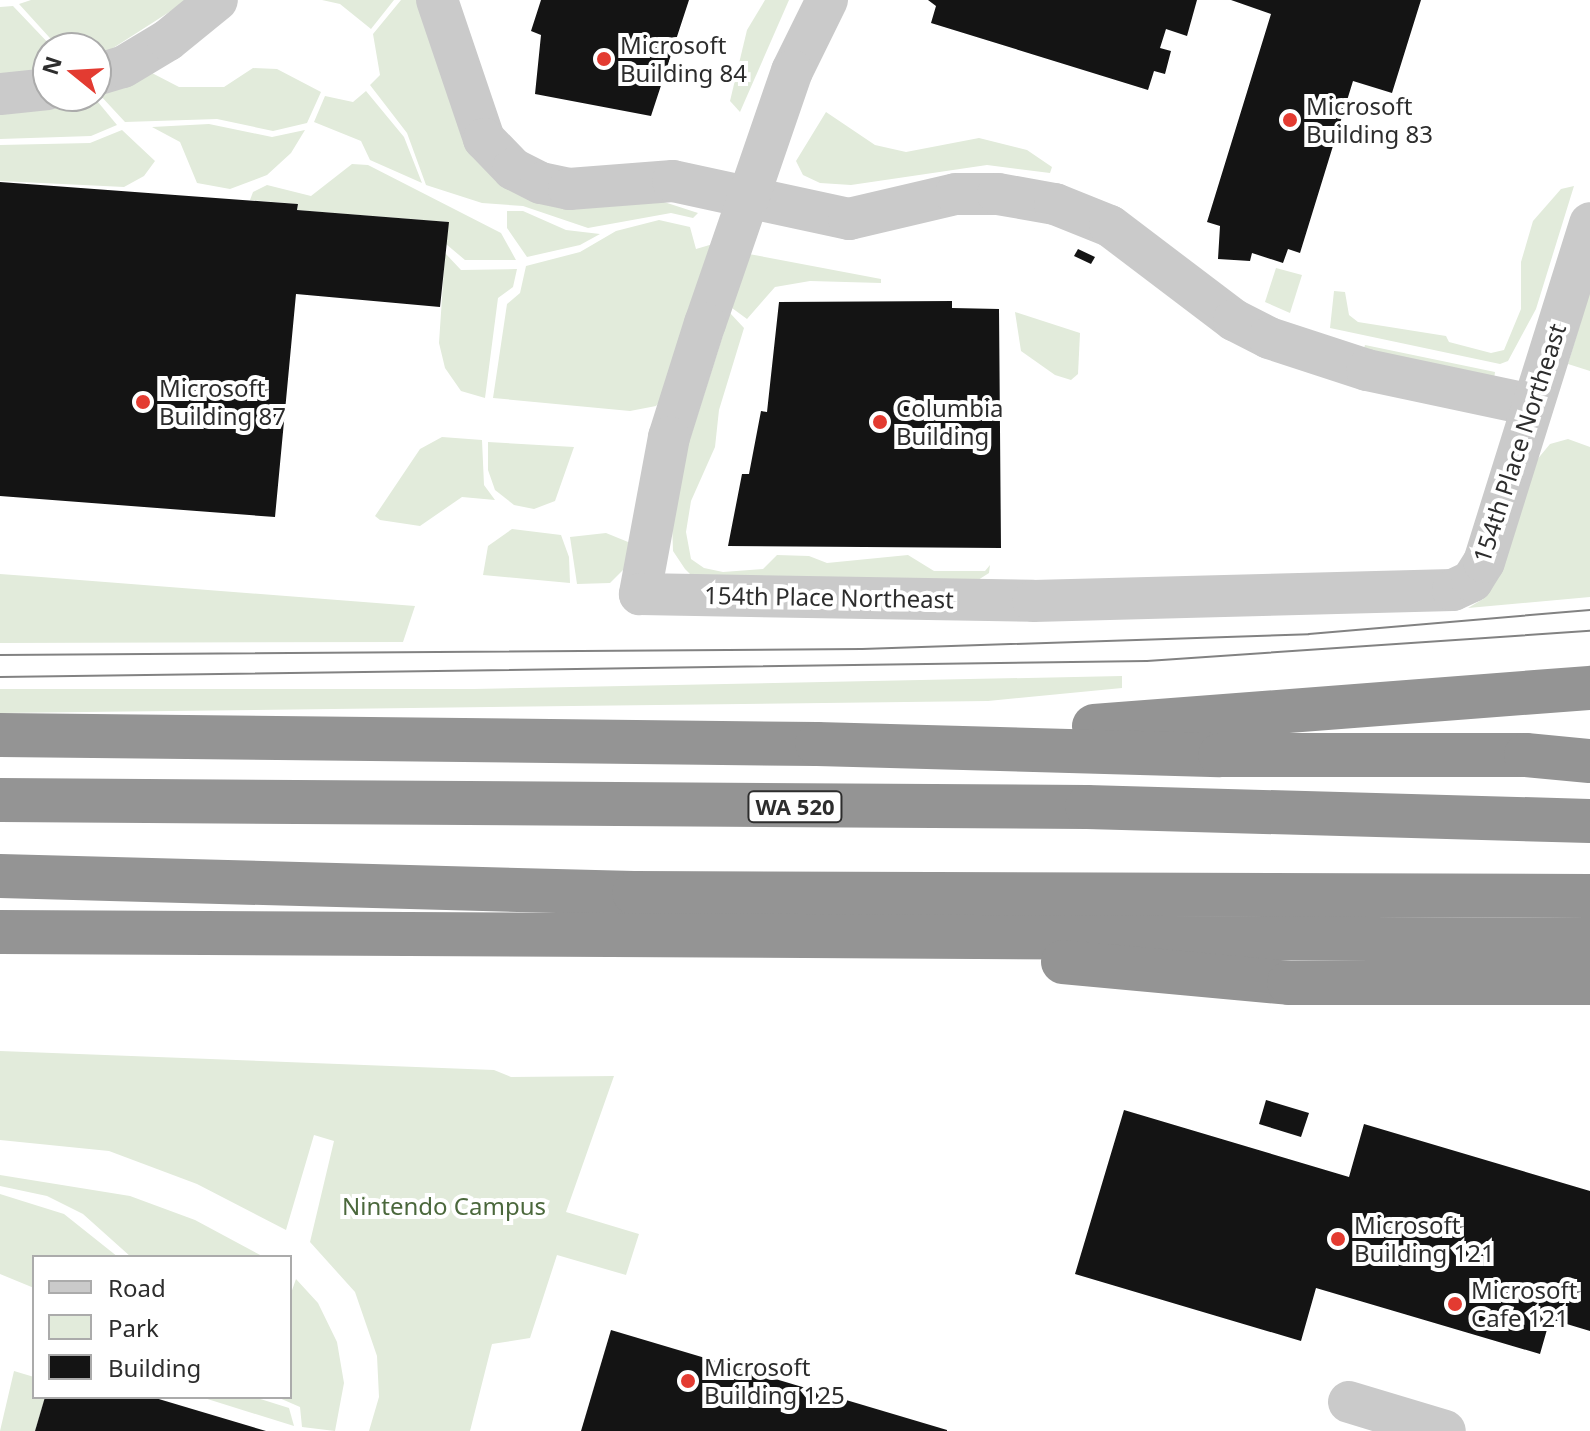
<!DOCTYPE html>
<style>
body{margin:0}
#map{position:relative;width:1590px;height:1431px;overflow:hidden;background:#fff;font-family:"Noto Sans",sans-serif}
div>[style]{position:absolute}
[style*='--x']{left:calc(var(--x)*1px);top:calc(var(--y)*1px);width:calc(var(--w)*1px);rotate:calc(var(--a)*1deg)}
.green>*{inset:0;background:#e2ebdb}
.building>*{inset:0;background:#141414}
.minor>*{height:42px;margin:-21px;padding:0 21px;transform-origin:21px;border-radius:21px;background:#cacaca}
.highway>*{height:44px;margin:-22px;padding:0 22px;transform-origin:22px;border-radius:22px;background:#949494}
.tram>*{height:2px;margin:-1px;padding:0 1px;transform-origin:1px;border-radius:1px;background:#828282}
.dots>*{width:22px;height:22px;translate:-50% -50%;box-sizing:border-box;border:4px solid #fff;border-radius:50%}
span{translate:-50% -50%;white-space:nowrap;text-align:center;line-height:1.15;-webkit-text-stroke:8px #fff;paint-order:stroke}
.shield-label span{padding:2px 6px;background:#fff;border:2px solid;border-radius:6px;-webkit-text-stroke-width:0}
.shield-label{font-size:22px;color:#2d2d2d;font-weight:700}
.poi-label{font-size:24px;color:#2d2d2d}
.left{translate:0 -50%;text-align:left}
.street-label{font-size:24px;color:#2d2d2d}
.park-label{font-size:24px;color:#4b683c}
.legend{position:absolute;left:32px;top:1255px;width:260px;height:144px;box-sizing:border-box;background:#fff;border:2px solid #ababab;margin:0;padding:10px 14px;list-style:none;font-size:24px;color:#2d2d2d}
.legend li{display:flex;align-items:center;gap:16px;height:40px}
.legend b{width:40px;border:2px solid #ababab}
.north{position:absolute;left:32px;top:32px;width:80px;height:80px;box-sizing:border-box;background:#fff;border:2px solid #ababab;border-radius:50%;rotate:288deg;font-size:22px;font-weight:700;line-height:32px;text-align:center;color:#2d2d2d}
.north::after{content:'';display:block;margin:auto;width:28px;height:36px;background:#e33b31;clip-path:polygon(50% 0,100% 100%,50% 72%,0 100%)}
</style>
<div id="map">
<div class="green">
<i style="clip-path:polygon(31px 0,188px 0,96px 59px,96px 48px,59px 48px,19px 4px)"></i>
<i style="clip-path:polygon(322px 0,394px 0,371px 29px,340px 4px)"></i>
<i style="clip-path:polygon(401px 0,420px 0,463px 137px,698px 213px,693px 218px,671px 213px,588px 228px,523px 206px,482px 203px,426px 185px,407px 133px,370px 85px,380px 75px,373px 34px)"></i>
<i style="clip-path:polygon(765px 0,789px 0,740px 112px,730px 101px,747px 30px)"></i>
<i style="clip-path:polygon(13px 6px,53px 48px,48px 48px,48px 74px,0 80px,0 7px)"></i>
<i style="clip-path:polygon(253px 68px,277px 69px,321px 92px,307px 123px,273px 131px,217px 119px,125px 122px,99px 94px,150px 72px,179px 87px,224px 87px)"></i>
<i style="clip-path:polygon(366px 91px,404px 137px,422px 183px,370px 160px,361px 141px,314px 122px,325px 96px,353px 102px)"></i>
<i style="clip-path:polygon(93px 96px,117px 125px,91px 136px,0 139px,0 111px)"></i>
<i style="clip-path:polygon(826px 112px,875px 145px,906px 152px,979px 138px,1027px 150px,1052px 167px,1050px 173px,987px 165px,851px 185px,820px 183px,803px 175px,796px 161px)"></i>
<i style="clip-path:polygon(209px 124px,272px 137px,305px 130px,291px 153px,267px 175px,230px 189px,197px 183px,180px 142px,152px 127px)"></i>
<i style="clip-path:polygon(122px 130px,155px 161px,144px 176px,124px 187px,0 181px,0 145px,90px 143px)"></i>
<i style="clip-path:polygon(352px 164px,368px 165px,501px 233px,516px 260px,465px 260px,446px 244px,448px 222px,297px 210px,298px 204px,250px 200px,253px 192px,267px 185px,311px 196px)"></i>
<i style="clip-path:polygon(1574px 186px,1536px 309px,1508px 361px,1500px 364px,1330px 328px,1334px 291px,1345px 292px,1349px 315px,1358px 322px,1446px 336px,1449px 342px,1491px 353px,1504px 350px,1521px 309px,1521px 262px,1533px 221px,1561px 189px)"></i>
<i style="clip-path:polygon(507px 211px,523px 211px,566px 230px,600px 234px,580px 245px,527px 257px,507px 228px)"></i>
<i style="clip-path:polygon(659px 220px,690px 227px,696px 249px,713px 244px,666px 394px,656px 406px,630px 411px,493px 398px,507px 304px,520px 293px,526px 266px,580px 252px,616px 231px)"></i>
<i style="clip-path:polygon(445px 253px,461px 270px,517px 269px,513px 287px,498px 298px,485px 398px,461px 391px,445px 368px,439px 343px)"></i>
<i style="clip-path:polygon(749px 254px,881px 279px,881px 283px,810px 281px,775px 287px,747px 319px,732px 308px)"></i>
<i style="clip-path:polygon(1276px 268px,1302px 275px,1290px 313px,1265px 302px)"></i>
<i style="clip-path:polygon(1590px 290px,1590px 371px,1568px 364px)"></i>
<i style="clip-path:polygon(1015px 312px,1080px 333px,1078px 374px,1071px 380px,1055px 375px,1021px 351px)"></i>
<i style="clip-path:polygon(730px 313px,744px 328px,719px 410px,715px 447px,691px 501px,686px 532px,691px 559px,704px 568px,723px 572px,763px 569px,777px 555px,809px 556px,827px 563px,908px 555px,934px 571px,985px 571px,990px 565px,989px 573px,978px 580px,693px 577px,685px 569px,673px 551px,672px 522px,686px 451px)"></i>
<i style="clip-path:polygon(1365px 345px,1495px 372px,1494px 380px,1363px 351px)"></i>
<i style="clip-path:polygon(442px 437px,482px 440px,484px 485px,495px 500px,462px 497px,420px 526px,380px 520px,375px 516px,420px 449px)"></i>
<i style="clip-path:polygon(1568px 439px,1590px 447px,1590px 597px,1468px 608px,1483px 599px,1502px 566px,1536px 461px,1550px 444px)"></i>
<i style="clip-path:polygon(488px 442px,574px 447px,555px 501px,534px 509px,514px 505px,495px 490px,488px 470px)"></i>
<i style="clip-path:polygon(512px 529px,561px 535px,569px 557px,570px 583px,483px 575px,488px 546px)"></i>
<i style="clip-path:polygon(606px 533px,633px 544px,629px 564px,610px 583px,577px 584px,570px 537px)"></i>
<i style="clip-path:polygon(0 574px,41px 577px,415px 606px,403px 642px,0 643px)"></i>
<i style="clip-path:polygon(1122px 676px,1122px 688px,988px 701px,0 713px,0 689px,474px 689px)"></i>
<i style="clip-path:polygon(0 1051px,494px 1070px,511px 1077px,614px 1076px,566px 1212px,639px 1234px,626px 1275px,557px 1255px,530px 1338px,492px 1344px,470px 1431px,369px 1431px,379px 1397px,377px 1356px,355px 1292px,310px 1242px,334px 1141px,314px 1135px,286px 1230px,197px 1184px,109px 1151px,0 1140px)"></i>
<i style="clip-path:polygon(0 1175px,130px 1196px,195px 1220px,264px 1257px,131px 1257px,83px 1214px,47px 1196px,0 1186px)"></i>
<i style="clip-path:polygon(0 1194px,64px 1214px,118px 1257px,34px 1257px,34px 1288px,0 1274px)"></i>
<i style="clip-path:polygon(296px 1279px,318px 1303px,337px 1342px,344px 1383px,335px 1431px,302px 1427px,300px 1407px,277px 1397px,290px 1397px,290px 1296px)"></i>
<i style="clip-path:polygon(14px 1371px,34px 1377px,34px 1397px,45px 1397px,35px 1431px,0 1431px)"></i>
<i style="clip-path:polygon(201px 1397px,254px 1397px,289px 1408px,294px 1426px)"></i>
</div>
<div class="building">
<i style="clip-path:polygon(541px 0,689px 0,651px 116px,535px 94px,541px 35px,531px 31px)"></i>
<i style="clip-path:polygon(928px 0,1197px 0,1187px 36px,1166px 29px,1160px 48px,1171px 51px,1165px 74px,1154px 71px,1148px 90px,931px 23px,936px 6px)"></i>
<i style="clip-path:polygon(1231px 0,1421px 0,1392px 93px,1353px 81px,1300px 253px,1288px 249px,1283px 263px,1252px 253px,1250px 261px,1218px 259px,1220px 226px,1207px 222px,1271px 14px)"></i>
<i style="clip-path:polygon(0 182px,298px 204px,297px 210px,449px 222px,440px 307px,296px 294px,275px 517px,0 496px)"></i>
<i style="clip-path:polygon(1078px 249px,1095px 257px,1091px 264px,1074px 256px)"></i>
<i style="clip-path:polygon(952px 301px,952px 308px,999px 309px,1001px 548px,728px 546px,742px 474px,749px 474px,761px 411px,767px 412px,779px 302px)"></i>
<i style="clip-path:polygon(1266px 1100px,1309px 1113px,1301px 1137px,1259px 1124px)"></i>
<i style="clip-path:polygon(1124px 1110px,1349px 1177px,1364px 1124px,1590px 1191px,1590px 1331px,1550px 1319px,1540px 1354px,1316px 1288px,1301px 1341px,1075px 1274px)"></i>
<i style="clip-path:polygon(611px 1330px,947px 1430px,947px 1431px,581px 1431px)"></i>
<i style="clip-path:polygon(45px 1397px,152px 1397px,266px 1431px,35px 1431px)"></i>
</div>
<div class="minor">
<i style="--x:437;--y:0;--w:147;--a:71.3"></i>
<i style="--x:484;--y:139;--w:42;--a:46"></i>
<i style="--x:513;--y:169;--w:31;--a:27"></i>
<i style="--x:541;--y:183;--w:29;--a:12"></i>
<i style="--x:569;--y:189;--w:104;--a:-4.4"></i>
<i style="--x:673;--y:181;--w:180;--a:12.2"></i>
<i style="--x:849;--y:219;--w:110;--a:-13.2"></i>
<i style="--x:956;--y:194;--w:42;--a:0"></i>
<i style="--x:998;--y:194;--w:58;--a:10"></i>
<i style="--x:1055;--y:204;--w:59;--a:21.8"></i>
<i style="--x:1110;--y:226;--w:156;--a:37.2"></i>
<i style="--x:1234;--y:320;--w:39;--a:27"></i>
<i style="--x:1269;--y:338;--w:103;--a:18.1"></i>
<i style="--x:1367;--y:370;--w:168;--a:12"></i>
<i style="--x:827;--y:0;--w:79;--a:116.2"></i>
<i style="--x:792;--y:71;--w:267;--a:109"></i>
<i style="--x:705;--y:323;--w:120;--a:107.5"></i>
<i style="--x:669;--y:437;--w:160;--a:100.5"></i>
<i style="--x:640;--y:594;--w:393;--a:1"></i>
<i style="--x:1033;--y:601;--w:420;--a:-1.5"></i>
<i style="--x:1453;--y:590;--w:21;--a:-25"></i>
<i style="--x:1472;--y:581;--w:22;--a:-58"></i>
<i style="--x:1484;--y:562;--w:355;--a:-72.6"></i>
<i style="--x:96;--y:75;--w:28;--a:-17"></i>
<i style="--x:123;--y:67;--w:52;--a:-31"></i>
<i style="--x:168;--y:40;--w:63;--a:-39.2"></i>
<i style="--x:0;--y:94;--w:48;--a:-5.9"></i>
<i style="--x:1349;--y:1402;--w:100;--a:16.8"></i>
</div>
<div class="highway">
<i style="--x:1094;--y:726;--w:497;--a:-4.4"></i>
<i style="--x:0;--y:735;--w:817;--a:0.63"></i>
<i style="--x:817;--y:744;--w:403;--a:1.6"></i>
<i style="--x:1220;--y:755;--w:306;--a:0"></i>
<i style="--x:1526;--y:755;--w:64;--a:5.4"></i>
<i style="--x:0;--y:800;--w:1087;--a:0.37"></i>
<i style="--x:1087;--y:807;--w:503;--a:1.59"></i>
<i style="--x:0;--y:876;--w:634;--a:1.54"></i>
<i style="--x:634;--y:893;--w:956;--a:0.18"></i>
<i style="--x:0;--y:932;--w:1590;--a:0.29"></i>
<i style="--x:1063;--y:962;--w:227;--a:5.3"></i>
<i style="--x:1289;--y:983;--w:301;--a:0"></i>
</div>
<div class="tram">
<i style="--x:0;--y:655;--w:862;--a:-0.4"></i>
<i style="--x:862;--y:649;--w:447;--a:-1.9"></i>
<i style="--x:1309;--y:634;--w:282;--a:-4.9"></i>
<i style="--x:0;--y:677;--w:1147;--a:-0.8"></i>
<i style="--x:1147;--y:661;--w:444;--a:-3.9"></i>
</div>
<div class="dots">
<i style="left:604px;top:59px;background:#e33b31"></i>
<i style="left:1290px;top:120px;background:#e33b31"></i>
<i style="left:143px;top:402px;background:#e33b31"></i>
<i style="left:880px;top:422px;background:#e33b31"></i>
<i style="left:1338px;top:1239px;background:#e33b31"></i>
<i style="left:1455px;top:1304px;background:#e33b31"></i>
<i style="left:688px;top:1381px;background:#e33b31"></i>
</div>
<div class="shield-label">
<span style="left:795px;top:807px">WA 520</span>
</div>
<div class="poi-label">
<span class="left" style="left:620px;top:59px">Microsoft<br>Building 84</span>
<span class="left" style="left:1306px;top:120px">Microsoft<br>Building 83</span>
<span class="left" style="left:159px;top:402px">Microsoft<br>Building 87</span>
<span class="left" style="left:896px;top:422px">Columbia<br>Building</span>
<span class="left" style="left:1354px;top:1239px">Microsoft<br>Building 121</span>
<span class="left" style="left:1471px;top:1304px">Microsoft<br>Cafe 121</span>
<span class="left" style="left:704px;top:1381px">Microsoft<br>Building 125</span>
</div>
<div class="street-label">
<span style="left:1519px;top:443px;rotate:-72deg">154th Place Northeast</span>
<span style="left:829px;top:597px;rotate:1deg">154th Place Northeast</span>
</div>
<div class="park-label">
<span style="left:444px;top:1206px">Nintendo Campus</span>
</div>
<ul class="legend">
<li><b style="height:10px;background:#cacaca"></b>Road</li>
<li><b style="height:22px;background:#e2ebdb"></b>Park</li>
<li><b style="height:22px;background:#141414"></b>Building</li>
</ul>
<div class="north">N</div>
</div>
